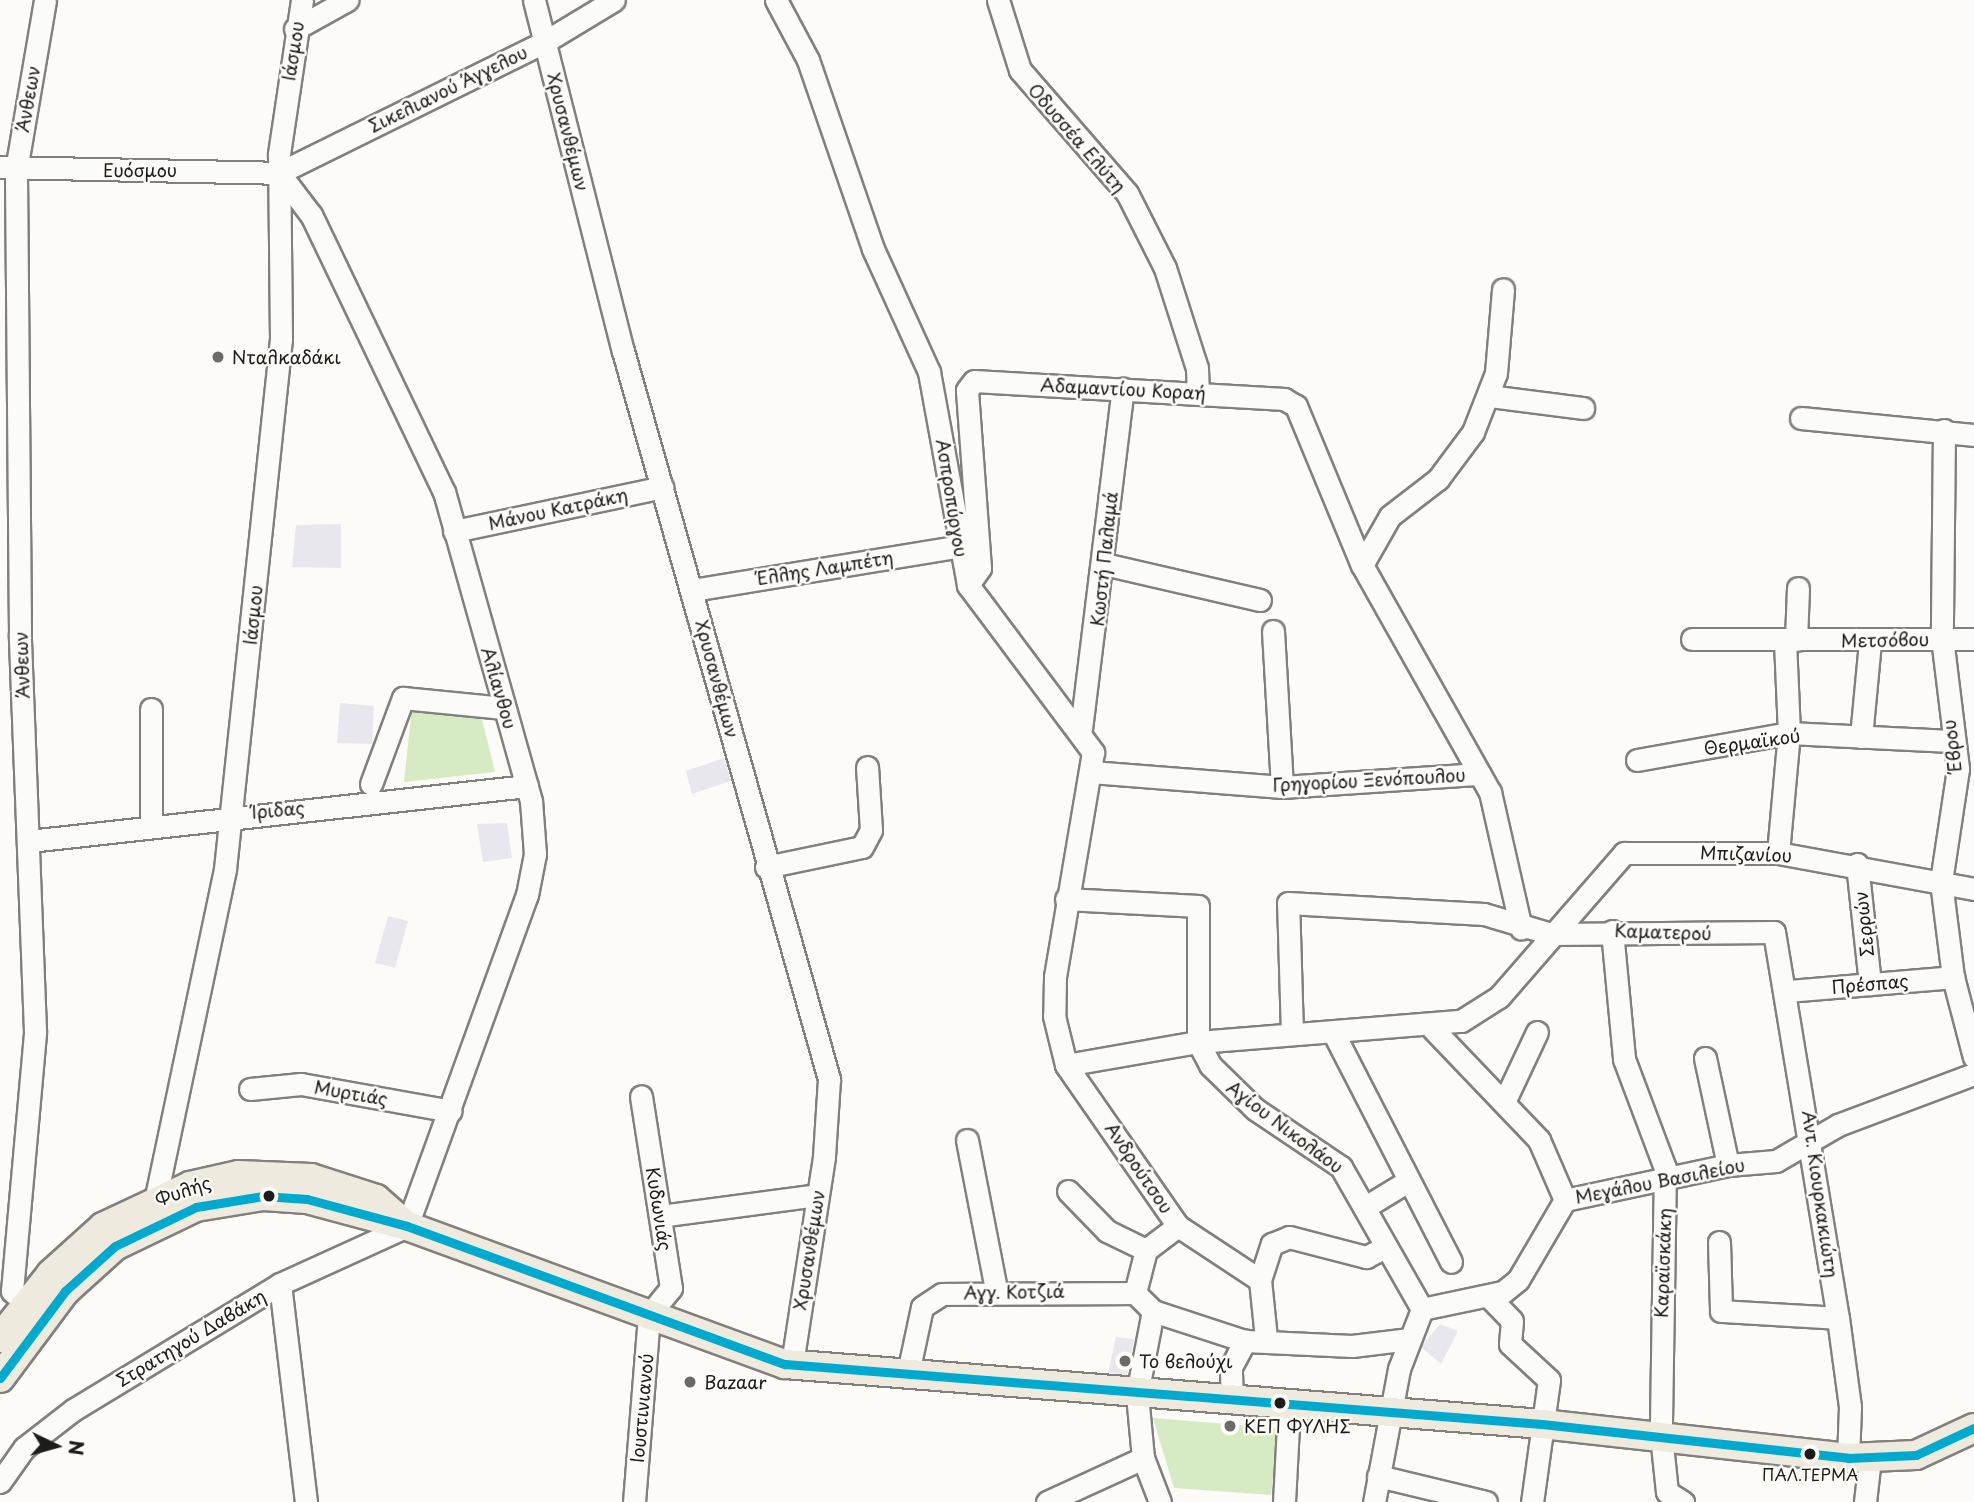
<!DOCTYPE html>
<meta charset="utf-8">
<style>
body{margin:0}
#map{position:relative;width:1974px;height:1502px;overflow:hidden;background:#fcfbf8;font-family:"Playpen Sans",sans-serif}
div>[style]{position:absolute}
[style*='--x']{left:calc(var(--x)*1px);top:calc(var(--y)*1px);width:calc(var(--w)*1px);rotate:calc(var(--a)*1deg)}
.green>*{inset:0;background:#d6eac4}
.building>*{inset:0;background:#e9e7ee}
.roads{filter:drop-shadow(2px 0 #81807f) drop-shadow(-2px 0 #81807f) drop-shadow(0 2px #81807f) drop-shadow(0 -2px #81807f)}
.minor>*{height:21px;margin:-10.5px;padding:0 10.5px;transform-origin:10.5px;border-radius:10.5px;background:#fbfbf9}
.major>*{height:28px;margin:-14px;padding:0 14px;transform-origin:14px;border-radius:14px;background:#eeeade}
.bus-1>*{height:9px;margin:-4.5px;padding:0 4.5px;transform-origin:4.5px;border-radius:4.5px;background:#00a9ce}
.dots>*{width:19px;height:19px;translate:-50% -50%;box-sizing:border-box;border:4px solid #fdfcf7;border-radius:50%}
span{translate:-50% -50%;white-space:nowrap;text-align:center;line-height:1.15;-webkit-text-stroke:5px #fdfcf7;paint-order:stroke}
.bus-label{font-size:16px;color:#1c1c1c}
.street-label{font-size:18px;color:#1c1c1c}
.poi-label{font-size:18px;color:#1c1c1c}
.left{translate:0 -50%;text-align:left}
.north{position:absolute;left:21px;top:1411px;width:70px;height:70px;-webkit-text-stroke:5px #fdfcf7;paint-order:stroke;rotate:95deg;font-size:19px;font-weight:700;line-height:28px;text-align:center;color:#1c1c1c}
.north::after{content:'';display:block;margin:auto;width:24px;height:32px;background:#1c1c1c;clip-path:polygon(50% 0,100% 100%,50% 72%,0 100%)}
</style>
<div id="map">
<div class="green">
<i style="clip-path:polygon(412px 707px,481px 715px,495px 772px,404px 782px)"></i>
<i style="clip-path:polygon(1153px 1418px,1278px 1428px,1271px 1495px,1174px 1488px)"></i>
</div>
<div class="building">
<i style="clip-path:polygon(341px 524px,341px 568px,292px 567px,296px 525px)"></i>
<i style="clip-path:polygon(340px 703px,374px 706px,372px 744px,337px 743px)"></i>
<i style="clip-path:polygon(724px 758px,731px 781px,692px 794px,686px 771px)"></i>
<i style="clip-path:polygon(507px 823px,512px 858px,483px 862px,477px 824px)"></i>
<i style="clip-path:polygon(388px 916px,408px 921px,395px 968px,375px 963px)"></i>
<i style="clip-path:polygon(1440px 1324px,1458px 1331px,1441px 1364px,1421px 1347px)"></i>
<i style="clip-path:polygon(1116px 1337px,1134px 1339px,1127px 1374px,1108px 1373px)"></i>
</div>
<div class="roads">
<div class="minor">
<i style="--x:534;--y:0;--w:362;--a:75.8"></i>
<i style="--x:623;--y:351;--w:757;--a:74.2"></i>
<i style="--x:829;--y:1079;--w:78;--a:93.7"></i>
<i style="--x:824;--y:1157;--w:209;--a:98.8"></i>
<i style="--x:776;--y:0;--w:68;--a:61.9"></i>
<i style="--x:808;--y:60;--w:200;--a:71"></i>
<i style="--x:873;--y:249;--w:135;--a:65.5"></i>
<i style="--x:929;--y:372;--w:217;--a:79.6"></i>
<i style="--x:968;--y:585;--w:209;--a:53.2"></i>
<i style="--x:1093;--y:752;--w:228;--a:99.6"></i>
<i style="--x:1055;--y:977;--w:39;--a:91"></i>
<i style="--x:1054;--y:1016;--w:50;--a:76.2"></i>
<i style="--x:1066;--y:1065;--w:196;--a:55.2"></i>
<i style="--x:1178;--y:1226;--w:98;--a:33.4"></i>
<i style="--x:998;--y:0;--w:73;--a:72.6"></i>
<i style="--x:1020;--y:70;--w:163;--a:49"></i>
<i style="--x:1127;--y:193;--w:84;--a:63.1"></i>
<i style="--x:1165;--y:268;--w:105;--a:72.3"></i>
<i style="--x:1197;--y:368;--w:25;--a:88"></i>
<i style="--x:295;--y:29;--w:60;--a:-29.1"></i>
<i style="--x:0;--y:167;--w:279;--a:1.2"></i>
<i style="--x:279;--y:173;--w:298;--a:-26.3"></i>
<i style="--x:546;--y:41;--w:79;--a:-31.1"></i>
<i style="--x:1489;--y:396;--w:95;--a:7.3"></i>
<i style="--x:1801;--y:418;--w:174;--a:5.6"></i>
<i style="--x:1944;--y:430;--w:208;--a:90.6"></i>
<i style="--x:1942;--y:638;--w:132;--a:83"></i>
<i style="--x:1958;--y:769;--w:114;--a:98.6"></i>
<i style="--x:1941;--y:882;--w:96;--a:82.8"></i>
<i style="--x:1953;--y:977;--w:83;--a:75.3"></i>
<i style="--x:454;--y:531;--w:213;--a:-11.9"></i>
<i style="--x:1104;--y:564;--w:160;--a:13"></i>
<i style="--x:1362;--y:565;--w:56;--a:-60.3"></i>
<i style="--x:1390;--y:516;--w:61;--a:-37.6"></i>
<i style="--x:1438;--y:479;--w:59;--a:-53.3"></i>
<i style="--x:1473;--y:432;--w:63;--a:-68.7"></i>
<i style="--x:1496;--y:373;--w:84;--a:-85.2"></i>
<i style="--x:968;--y:585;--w:21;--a:-55"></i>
<i style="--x:980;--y:568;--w:178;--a:-94.2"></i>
<i style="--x:967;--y:390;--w:11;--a:-52"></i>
<i style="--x:974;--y:381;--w:311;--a:3.3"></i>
<i style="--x:1284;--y:399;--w:14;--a:30"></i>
<i style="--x:1296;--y:406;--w:172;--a:67.5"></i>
<i style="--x:1362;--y:565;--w:261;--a:60.6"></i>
<i style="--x:1490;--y:792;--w:140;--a:77.2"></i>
<i style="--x:693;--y:590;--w:267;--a:-9.3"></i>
<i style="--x:1273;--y:631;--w:156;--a:86.7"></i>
<i style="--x:1692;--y:639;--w:282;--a:0"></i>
<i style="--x:1796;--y:640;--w:52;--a:-87.8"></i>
<i style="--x:151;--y:709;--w:116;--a:90"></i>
<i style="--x:1081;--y:729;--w:343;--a:-83"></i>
<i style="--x:1861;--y:737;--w:96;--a:-84.6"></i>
<i style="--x:1637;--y:760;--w:154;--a:-10.1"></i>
<i style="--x:1789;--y:733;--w:162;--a:2.8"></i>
<i style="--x:1091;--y:772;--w:192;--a:4.5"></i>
<i style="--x:1282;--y:787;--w:198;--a:-3.8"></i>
<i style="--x:371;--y:784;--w:92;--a:-69.6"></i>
<i style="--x:403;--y:698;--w:101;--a:5.7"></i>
<i style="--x:29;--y:841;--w:501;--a:-6.3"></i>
<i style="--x:1778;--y:853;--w:121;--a:-84.8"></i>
<i style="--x:1789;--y:733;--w:93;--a:-92.5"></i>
<i style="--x:1857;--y:864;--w:121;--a:83.8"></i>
<i style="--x:766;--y:867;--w:98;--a:-11.8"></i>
<i style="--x:862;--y:847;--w:19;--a:-62"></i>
<i style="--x:871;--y:830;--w:63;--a:-93.6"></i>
<i style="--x:1066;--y:899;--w:132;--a:3"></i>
<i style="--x:1198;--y:906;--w:136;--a:90"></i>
<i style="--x:1198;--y:1042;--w:26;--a:62"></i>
<i style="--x:1210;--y:1065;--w:63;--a:44.4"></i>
<i style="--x:1255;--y:1109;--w:104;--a:34"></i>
<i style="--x:1341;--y:1167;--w:163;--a:60.3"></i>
<i style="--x:1422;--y:1309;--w:64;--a:111"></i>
<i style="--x:1399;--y:1369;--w:135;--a:100.6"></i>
<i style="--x:1612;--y:931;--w:129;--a:84.6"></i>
<i style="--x:1624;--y:1059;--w:116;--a:69.4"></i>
<i style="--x:1665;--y:1168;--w:267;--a:90.9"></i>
<i style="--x:1661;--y:1435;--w:57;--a:84"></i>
<i style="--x:1667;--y:1492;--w:19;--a:32"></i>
<i style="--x:1788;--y:991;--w:166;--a:-4.8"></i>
<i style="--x:1432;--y:1028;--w:155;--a:46.3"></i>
<i style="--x:1539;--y:1140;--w:65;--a:66.6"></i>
<i style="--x:1292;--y:1034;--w:131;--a:-91.7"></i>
<i style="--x:1288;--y:903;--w:196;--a:3.2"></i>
<i style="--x:1484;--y:914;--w:70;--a:16.6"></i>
<i style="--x:1551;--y:934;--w:223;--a:-0.5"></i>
<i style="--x:1774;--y:932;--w:391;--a:80.6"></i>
<i style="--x:1838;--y:1318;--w:90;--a:82.3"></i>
<i style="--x:1850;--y:1407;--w:51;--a:92.2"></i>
<i style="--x:1334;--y:1034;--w:256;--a:62.8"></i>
<i style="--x:1705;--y:1058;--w:109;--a:77.9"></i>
<i style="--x:1066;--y:1065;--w:134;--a:-9.9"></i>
<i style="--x:1198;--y:1042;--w:264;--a:-4.6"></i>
<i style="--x:1461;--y:1021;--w:45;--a:-32.3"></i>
<i style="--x:1499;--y:997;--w:191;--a:-49"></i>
<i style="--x:1624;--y:853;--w:154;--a:0"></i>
<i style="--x:1778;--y:853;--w:199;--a:10.4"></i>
<i style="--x:250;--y:1089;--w:51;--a:-5.6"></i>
<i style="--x:301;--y:1084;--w:152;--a:10.2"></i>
<i style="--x:1505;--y:1100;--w:75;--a:-64.8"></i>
<i style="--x:967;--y:1140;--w:152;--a:79"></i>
<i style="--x:1068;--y:1191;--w:56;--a:45.7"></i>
<i style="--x:1107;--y:1231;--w:43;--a:26"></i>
<i style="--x:1367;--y:1206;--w:48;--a:-31.4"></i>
<i style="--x:153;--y:1211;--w:349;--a:-78.1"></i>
<i style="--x:225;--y:869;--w:533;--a:-83.97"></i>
<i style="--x:281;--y:339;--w:185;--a:-90.6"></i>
<i style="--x:279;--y:154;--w:156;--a:-81.5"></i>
<i style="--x:660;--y:1216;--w:159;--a:-7.6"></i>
<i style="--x:1719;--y:1242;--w:69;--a:88.3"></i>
<i style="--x:1721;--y:1311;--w:117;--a:3.4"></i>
<i style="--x:280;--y:1284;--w:220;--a:83.2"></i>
<i style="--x:1491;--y:1299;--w:30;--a:46"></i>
<i style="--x:1512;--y:1321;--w:23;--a:95"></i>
<i style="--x:1510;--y:1344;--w:53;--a:42.7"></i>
<i style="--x:1549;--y:1380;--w:123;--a:97.9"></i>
<i style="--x:1422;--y:1309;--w:83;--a:-11.9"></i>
<i style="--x:1503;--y:1292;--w:19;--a:-39"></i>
<i style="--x:1518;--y:1280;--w:93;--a:-59.6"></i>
<i style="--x:1565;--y:1200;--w:167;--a:-12.1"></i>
<i style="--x:1728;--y:1165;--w:48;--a:-4.8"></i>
<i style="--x:1776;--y:1161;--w:72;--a:-30.1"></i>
<i style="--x:1838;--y:1125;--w:145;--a:-20.6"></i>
<i style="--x:1153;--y:1311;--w:97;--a:18.1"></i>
<i style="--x:36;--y:1312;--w:32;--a:-139"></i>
<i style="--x:12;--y:1291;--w:261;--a:-84.9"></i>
<i style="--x:35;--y:1031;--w:398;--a:-92.2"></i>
<i style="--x:20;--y:633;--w:463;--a:-90.5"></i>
<i style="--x:16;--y:170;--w:172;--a:-80.3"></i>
<i style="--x:1266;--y:1338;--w:58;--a:-95.9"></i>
<i style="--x:1260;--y:1280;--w:38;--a:-72"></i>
<i style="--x:1272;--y:1244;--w:18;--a:-22"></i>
<i style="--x:1289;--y:1237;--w:80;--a:14.6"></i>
<i style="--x:1366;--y:1257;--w:20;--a:-27"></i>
<i style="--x:908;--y:1373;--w:67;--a:-78"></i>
<i style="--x:922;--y:1307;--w:24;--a:-33"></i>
<i style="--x:942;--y:1294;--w:193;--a:-0.3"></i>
<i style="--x:1232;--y:1401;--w:34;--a:-92"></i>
<i style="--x:1231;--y:1367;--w:30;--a:-62"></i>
<i style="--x:1245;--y:1341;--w:107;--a:2.7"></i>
<i style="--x:1352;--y:1346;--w:58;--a:-6.9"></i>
<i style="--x:1378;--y:1476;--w:111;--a:13.5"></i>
<i style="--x:0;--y:1482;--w:42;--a:-54.8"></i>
<i style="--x:24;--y:1448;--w:62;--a:-37.8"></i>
<i style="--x:73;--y:1410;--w:242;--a:-31.3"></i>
<i style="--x:280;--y:1284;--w:140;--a:-24.5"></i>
<i style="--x:407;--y:1226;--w:352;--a:-70.1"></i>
<i style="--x:527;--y:895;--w:42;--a:-79"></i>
<i style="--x:535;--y:854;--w:53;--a:-94.3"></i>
<i style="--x:531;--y:801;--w:321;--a:-105.7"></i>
<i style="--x:444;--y:492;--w:307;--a:-115.6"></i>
<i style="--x:311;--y:215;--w:53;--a:-127.3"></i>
<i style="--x:634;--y:1502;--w:188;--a:-85.4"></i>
<i style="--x:649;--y:1315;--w:35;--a:-51"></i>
<i style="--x:671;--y:1288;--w:194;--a:-98.9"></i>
<i style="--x:1047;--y:1502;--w:106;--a:-24.6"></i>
<i style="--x:1160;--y:1502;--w:47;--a:-111.1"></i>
<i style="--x:1143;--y:1458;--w:64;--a:-95.4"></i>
<i style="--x:1137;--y:1394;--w:85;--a:-79.1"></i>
<i style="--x:1153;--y:1311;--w:25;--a:-135"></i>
<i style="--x:1135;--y:1293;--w:44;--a:-75.7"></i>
<i style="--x:1146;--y:1250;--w:40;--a:-37"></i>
<i style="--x:1284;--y:1502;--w:96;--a:-87"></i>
<i style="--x:1865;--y:1502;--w:44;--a:-83.5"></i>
</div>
<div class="major">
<i style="--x:0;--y:1338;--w:82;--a:-51.4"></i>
<i style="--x:51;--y:1274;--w:70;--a:-42.1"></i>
<i style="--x:103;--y:1227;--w:96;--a:-25.2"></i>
<i style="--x:190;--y:1186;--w:50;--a:-12.7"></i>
<i style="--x:239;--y:1175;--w:72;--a:2.4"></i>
<i style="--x:311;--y:1178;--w:68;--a:17.9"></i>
<i style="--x:376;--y:1199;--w:41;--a:41.1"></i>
<i style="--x:0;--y:1378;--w:109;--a:-53.2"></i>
<i style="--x:65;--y:1291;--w:67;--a:-42"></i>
<i style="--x:115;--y:1246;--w:90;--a:-25.7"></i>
<i style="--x:196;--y:1207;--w:68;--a:-9.3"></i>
<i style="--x:263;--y:1196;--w:44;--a:3.9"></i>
<i style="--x:307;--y:1199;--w:104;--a:15.1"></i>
<i style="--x:407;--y:1226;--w:402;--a:20.1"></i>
<i style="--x:785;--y:1364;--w:759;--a:4.53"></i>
<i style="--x:1542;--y:1424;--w:308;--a:6.3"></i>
<i style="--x:1848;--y:1458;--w:68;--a:-2.5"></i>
<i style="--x:1916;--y:1455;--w:64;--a:-25"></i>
</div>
</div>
<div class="bus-1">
<i style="--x:0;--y:1378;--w:109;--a:-53.2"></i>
<i style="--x:65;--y:1291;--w:67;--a:-42"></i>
<i style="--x:115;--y:1246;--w:90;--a:-25.7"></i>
<i style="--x:196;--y:1207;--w:68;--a:-9.3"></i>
<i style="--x:263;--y:1196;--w:44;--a:3.9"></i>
<i style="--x:307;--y:1199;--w:104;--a:15.1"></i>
<i style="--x:407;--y:1226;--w:402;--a:20.1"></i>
<i style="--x:785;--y:1364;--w:759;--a:4.53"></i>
<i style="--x:1542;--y:1424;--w:308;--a:6.3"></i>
<i style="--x:1848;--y:1458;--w:68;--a:-2.5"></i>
<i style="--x:1916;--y:1455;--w:64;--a:-25"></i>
</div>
<div class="dots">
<i style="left:218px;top:357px;background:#6a6a69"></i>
<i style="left:269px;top:1196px;background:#1c1c1c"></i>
<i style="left:1125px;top:1361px;background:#6a6a69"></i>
<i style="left:690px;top:1382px;background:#6a6a69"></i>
<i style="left:1280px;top:1403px;background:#1c1c1c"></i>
<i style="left:1230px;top:1426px;background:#6a6a69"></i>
<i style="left:1810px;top:1454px;background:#1c1c1c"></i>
</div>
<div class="bus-label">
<span style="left:1810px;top:1474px">ΠΑΛ.ΤΕΡΜΑ</span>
</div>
<div class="street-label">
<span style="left:293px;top:51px;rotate:-81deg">Ιάσμου</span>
<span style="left:448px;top:89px;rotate:-26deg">Σικελιανού Άγγελου</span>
<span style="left:28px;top:99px;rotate:-80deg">Άνθεων</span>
<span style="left:568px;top:132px;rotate:76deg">Χρυσανθέμων</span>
<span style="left:1077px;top:138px;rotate:49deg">Οδυσσέα Ελύτη</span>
<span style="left:140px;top:170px">Ευόσμου</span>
<span style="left:1123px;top:389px;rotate:3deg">Αδαμαντίου Κοραή</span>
<span style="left:952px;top:498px;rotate:81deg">Ασπροπύργου</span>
<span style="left:558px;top:509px;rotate:-12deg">Μάνου Κατράκη</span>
<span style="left:1104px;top:559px;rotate:-84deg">Κωστή Παλαμά</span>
<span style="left:825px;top:568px;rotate:-9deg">Έλλης Λαμπέτη</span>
<span style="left:253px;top:615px;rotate:-84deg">Ιάσμου</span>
<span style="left:1885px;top:640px;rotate:-1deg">Μετσόβου</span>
<span style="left:22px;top:665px;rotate:-92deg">Άνθεων</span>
<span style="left:717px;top:679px;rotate:75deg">Χρυσανθέμων</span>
<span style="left:499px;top:688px;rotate:74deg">Αλίανθου</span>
<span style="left:1752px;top:742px;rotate:-8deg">Θερμαϊκού</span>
<span style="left:1952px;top:746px;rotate:-97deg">Έβρου</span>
<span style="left:1369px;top:780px;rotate:-3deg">Γρηγορίου Ξενόπουλου</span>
<span style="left:278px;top:810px;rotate:-5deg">Ίριδας</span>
<span style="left:1746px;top:854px;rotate:2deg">Μπιζανίου</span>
<span style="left:1864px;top:924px;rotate:-96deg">Σερρών</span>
<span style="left:1663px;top:932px;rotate:2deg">Καματερού</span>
<span style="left:1870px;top:984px;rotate:-5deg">Πρέσπας</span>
<span style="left:351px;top:1093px;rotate:10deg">Μυρτιάς</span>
<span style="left:1285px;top:1127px;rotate:37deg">Αγίου Νικολάου</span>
<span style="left:1139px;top:1168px;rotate:56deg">Ανδρούτσου</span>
<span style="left:1660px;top:1181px;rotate:-11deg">Μεγάλου Βασιλείου</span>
<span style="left:183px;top:1191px;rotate:-19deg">Φυλής</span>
<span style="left:1820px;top:1194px;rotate:82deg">Αντ. Κιουρκακιώτη</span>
<span style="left:659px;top:1209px;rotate:81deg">Κυδωνιάς</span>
<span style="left:809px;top:1250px;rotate:-81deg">Χρυσανθέμων</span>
<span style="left:1663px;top:1263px;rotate:-88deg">Καραϊσκάκη</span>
<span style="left:1014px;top:1292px;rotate:-1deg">Αγγ. Κοτζιά</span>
<span style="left:191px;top:1338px;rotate:-31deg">Στρατηγού Δαβάκη</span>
<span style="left:642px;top:1408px;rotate:-85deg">Ιουστινιανού</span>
</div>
<div class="poi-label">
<span class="left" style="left:232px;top:357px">Νταλκαδάκι</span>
<span class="left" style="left:1139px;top:1361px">Το βελούχι</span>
<span class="left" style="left:704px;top:1382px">Bazaar</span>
<span class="left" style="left:1244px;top:1426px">ΚΕΠ ΦΥΛΗΣ</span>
</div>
<div class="north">N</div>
</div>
